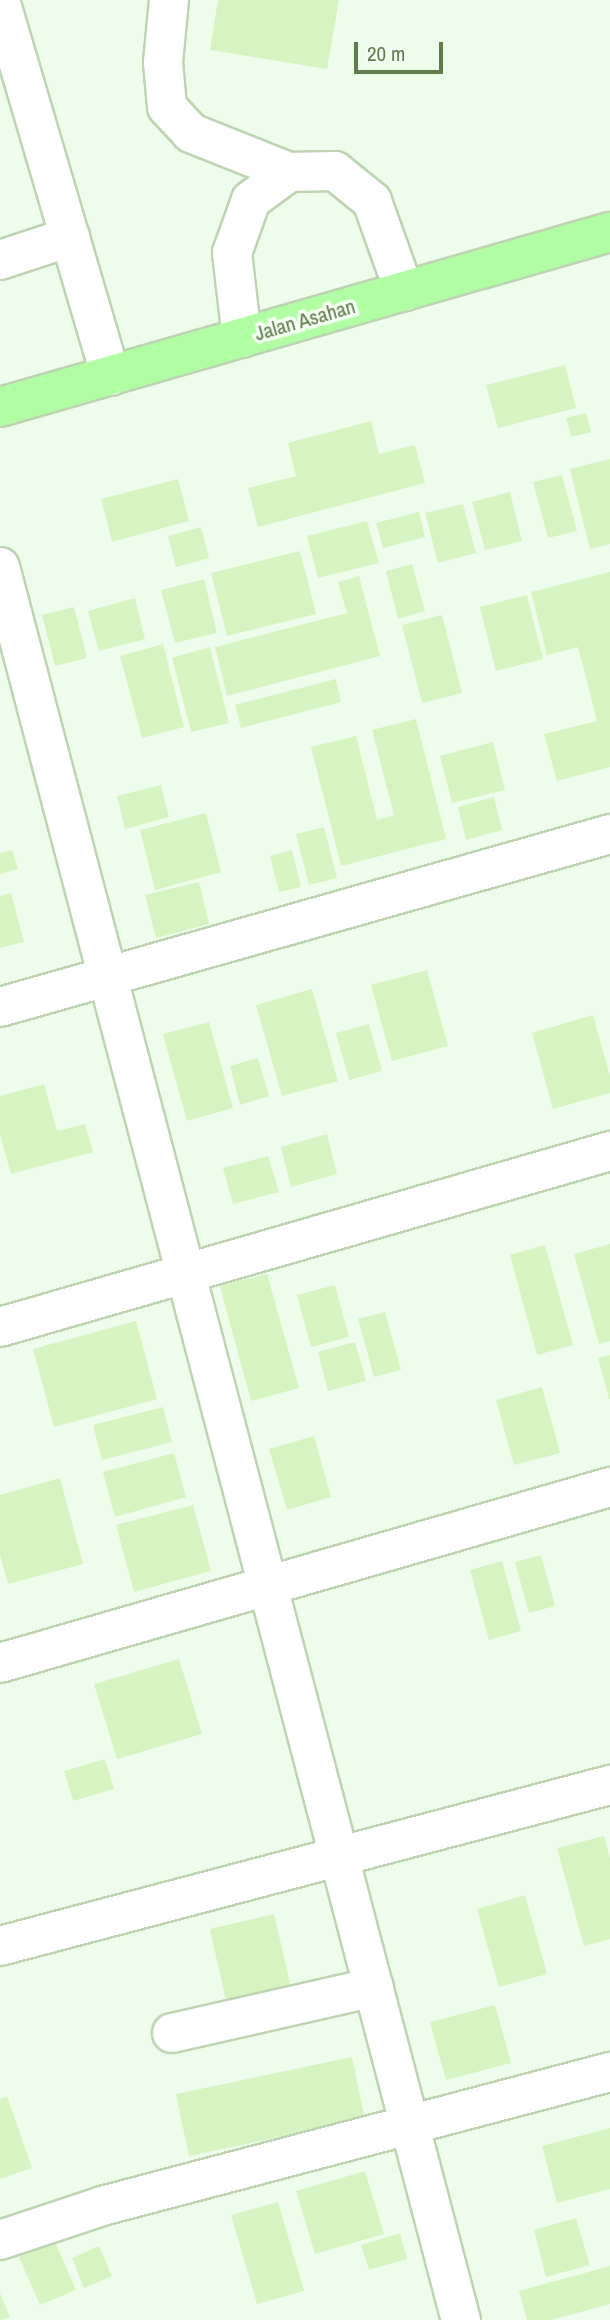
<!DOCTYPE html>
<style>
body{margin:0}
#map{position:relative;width:610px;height:2320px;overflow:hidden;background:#eefdeb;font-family:"Archivo Narrow",sans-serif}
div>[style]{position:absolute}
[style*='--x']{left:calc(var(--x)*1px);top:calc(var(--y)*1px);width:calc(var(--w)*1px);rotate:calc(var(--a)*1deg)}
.building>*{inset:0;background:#d5f4c2}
.roads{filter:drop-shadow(2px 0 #bdd3b2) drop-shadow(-2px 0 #bdd3b2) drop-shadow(0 2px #bdd3b2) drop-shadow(0 -2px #bdd3b2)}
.minor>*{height:38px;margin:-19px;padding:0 19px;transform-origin:19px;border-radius:19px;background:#fff}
.major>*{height:38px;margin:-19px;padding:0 19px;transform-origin:19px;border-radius:19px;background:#b1fda3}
span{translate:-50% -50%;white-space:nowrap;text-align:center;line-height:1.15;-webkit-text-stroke:7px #f5fff3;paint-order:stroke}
.street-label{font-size:21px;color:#607b4c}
.scale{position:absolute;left:354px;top:42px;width:89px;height:32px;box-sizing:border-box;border:4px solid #607b4c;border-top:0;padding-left:9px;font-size:21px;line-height:24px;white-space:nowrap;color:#607b4c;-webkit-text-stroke:5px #f5fff3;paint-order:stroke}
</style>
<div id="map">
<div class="building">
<i style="clip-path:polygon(218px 0,339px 0,327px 69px,210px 50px)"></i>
<i style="clip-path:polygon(565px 365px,576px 408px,498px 428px,486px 385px)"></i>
<i style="clip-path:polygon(586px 413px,591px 432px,571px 437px,566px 418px)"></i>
<i style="clip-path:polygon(371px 421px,379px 454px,415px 445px,425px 483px,258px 527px,248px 488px,296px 476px,288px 443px)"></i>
<i style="clip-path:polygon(610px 459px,610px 544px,590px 549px,570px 469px)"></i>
<i style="clip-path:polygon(562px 475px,577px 531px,548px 538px,533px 482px)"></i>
<i style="clip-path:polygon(178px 479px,189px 521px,112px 542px,101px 499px)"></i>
<i style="clip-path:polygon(510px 492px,522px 541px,485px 550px,472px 502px)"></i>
<i style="clip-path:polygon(463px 504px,476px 553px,438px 563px,425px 513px)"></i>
<i style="clip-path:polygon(419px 512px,425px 537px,383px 548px,376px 523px)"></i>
<i style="clip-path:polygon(367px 521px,379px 563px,318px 578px,307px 536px)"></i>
<i style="clip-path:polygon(201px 527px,209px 558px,176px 567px,168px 536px)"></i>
<i style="clip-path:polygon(300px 551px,316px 614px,227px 636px,211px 573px)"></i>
<i style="clip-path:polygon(412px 564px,425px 611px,398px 619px,386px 571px)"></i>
<i style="clip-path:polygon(610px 572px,610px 767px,557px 781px,544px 734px,597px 721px,578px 647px,547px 655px,531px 592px)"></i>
<i style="clip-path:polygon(359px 576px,380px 656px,227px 696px,215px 647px,347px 613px,338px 582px)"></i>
<i style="clip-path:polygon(204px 579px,217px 633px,175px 643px,161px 590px)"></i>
<i style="clip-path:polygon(527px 595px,543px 659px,496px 671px,480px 607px)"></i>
<i style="clip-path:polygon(135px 598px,145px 639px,99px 651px,88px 611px)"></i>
<i style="clip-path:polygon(74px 607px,87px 658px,55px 666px,42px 615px)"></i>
<i style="clip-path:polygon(442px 615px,462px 693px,422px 703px,402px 625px)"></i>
<i style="clip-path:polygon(163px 644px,184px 727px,142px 738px,120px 656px)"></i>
<i style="clip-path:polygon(210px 647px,229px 723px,191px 732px,172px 658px)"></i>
<i style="clip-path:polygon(336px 679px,341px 702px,241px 728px,235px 705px)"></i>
<i style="clip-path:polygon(416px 719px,446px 839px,341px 866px,311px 747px,356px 736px,377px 820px,394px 815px,372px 730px)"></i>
<i style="clip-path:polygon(493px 742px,505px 790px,452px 803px,440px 756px)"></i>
<i style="clip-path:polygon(161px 785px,169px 817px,125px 829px,117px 796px)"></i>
<i style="clip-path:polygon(494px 797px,502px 830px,466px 840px,458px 807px)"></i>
<i style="clip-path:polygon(206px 813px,221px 872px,155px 890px,140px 830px)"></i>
<i style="clip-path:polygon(324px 827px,337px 878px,309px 885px,296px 834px)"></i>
<i style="clip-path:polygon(12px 850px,18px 869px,0 874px,0 853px)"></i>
<i style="clip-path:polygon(292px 850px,301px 887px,279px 892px,270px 856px)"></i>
<i style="clip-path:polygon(199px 882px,209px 924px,156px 938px,145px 895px)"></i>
<i style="clip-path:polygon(11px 893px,24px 942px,0 948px,0 896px)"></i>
<i style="clip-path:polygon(427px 970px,448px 1046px,392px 1061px,371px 985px)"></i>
<i style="clip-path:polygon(312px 989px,338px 1081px,282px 1096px,256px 1005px)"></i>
<i style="clip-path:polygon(593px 1015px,610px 1076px,610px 1093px,553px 1109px,532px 1033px)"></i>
<i style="clip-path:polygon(209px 1022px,233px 1108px,187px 1121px,163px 1034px)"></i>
<i style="clip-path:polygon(369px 1024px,382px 1071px,349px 1080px,336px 1033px)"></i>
<i style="clip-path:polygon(258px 1058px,269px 1096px,240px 1105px,230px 1066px)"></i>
<i style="clip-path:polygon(44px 1084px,57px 1131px,85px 1124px,93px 1152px,11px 1174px,0 1135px,0 1096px)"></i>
<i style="clip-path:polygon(327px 1134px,337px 1174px,291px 1187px,281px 1147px)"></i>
<i style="clip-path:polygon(268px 1156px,279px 1192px,233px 1204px,223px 1168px)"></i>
<i style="clip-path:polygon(610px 1244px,610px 1341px,599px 1344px,574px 1254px)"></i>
<i style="clip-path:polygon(545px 1245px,573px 1345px,537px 1355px,510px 1255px)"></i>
<i style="clip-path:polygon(267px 1274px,299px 1388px,251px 1401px,220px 1286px)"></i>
<i style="clip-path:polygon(335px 1285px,349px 1337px,311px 1347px,297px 1295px)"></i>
<i style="clip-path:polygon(385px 1312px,401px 1370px,374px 1377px,358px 1319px)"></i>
<i style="clip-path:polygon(136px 1321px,157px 1399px,54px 1427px,33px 1349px)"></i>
<i style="clip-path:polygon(355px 1342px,366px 1381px,328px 1391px,318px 1352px)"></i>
<i style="clip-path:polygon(610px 1355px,610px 1399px,609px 1399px,598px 1358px)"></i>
<i style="clip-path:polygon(542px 1387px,560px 1453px,514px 1465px,496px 1400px)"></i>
<i style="clip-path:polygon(163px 1407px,172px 1442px,102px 1460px,93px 1425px)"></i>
<i style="clip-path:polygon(314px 1436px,331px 1497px,287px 1510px,269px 1449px)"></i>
<i style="clip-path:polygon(174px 1453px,186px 1497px,115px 1517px,103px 1472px)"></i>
<i style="clip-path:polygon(60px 1478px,83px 1564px,8px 1584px,0 1555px,0 1495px)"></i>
<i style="clip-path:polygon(193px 1505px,211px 1571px,134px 1592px,116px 1525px)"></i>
<i style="clip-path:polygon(541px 1555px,555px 1606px,529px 1613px,515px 1562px)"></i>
<i style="clip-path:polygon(502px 1561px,521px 1631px,489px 1640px,470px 1570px)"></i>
<i style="clip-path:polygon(179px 1659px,202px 1734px,117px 1759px,94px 1684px)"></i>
<i style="clip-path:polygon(105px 1759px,114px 1789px,73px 1801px,64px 1771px)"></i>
<i style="clip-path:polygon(604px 1836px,610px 1858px,610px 1939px,584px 1946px,557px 1848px)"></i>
<i style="clip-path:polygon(525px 1895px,547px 1974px,499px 1987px,477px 1909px)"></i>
<i style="clip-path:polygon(274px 1914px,292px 1992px,227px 2006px,210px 1929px)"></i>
<i style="clip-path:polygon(495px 2005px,511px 2063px,446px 2080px,430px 2022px)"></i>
<i style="clip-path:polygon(352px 2057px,365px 2119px,189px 2156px,176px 2094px)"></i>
<i style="clip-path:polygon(7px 2096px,32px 2168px,0 2179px,0 2099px)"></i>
<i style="clip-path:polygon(610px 2128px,610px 2189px,557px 2203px,542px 2146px)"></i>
<i style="clip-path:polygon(365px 2171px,384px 2234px,315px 2254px,296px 2191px)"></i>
<i style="clip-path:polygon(278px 2202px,304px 2291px,257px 2304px,231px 2215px)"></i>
<i style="clip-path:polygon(576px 2218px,590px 2265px,546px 2277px,534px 2230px)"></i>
<i style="clip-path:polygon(400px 2233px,407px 2259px,369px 2270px,361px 2245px)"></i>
<i style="clip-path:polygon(55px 2242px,76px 2290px,40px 2305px,19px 2257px)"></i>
<i style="clip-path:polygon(99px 2246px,112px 2276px,84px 2288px,72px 2258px)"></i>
<i style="clip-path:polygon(610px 2266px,610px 2304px,551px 2320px,527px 2320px,519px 2291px)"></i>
<i style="clip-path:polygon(0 2293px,10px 2317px,2px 2320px,0 2320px)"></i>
</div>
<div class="roads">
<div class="minor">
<i style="--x:0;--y:0;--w:392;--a:73.6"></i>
<i style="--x:169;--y:0;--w:62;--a:95.5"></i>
<i style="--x:163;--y:62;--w:45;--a:84.9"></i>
<i style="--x:167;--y:107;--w:35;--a:47"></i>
<i style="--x:191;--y:133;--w:105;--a:21.7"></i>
<i style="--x:0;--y:260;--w:74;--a:-18.2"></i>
<i style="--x:242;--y:338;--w:86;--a:-96.7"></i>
<i style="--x:232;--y:253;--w:56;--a:-70.3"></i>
<i style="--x:251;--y:200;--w:47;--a:-36.4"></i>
<i style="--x:289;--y:172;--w:46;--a:-1.2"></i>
<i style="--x:335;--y:171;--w:48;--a:39"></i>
<i style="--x:372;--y:201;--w:96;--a:70.4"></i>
<i style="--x:0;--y:567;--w:1813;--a:75.27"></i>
<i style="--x:0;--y:1007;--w:634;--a:-15.83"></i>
<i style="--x:0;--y:1327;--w:635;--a:-16.09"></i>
<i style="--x:0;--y:1663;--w:635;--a:-16.09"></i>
<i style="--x:0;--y:1946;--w:631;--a:-14.79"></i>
<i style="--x:172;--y:2033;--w:207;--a:-12.8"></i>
<i style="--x:0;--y:2240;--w:108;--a:-18.4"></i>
<i style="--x:102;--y:2206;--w:525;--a:-14.78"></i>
</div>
<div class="major">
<i style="--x:0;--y:407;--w:635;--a:-16.01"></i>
</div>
</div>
<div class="street-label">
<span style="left:305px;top:320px;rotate:-16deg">Jalan Asahan</span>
</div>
<div class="scale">20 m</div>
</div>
